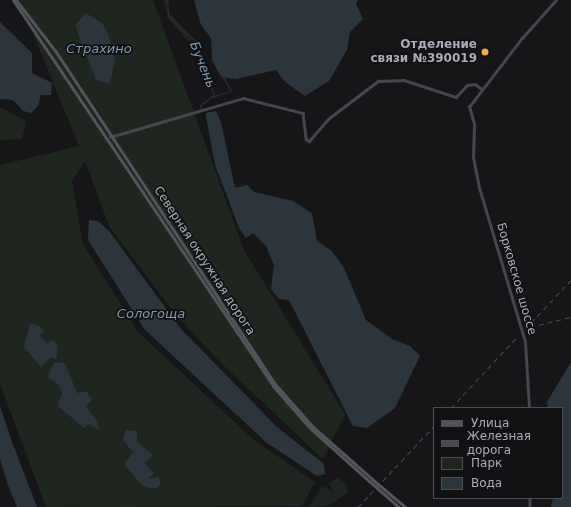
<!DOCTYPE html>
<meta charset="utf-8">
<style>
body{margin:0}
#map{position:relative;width:571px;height:507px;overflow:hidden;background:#161618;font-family:"DejaVu Sans",sans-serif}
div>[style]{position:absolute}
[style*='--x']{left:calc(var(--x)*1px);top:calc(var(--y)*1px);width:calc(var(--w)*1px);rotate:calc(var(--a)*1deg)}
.green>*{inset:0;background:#1e261f}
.water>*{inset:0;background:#2c353c}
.stream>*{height:1px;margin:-0.5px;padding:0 0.5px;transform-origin:0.5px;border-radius:0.5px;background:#2c353c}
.secondary>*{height:2.5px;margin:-1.25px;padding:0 1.25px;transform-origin:1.25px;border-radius:1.25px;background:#45474d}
.primary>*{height:3px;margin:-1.5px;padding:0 1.5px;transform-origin:1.5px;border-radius:1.5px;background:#53555c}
.rail>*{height:1px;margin-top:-0.5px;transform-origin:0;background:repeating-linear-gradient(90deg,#4a4c52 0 5px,transparent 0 9px)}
.primary-bridge>*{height:3px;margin:-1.5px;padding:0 1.5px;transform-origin:1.5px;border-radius:1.5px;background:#53555c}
.dots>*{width:11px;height:11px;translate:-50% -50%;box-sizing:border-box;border:2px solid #111113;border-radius:50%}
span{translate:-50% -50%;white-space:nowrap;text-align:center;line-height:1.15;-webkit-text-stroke:3.5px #111113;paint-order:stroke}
.poi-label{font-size:12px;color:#a8adb8;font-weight:700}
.right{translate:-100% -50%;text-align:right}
.street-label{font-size:12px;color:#a8adb8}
.water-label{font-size:13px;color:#7f9bb3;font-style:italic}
.legend{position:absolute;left:433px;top:407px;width:130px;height:92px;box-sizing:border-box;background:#111113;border:1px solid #4d4f55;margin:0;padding:5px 7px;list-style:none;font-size:12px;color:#a8adb8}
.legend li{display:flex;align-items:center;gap:8px;height:20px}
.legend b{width:20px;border:1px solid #4d4f55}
</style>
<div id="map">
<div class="green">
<i style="clip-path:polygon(19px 0,153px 0,244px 250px,345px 414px,323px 459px,224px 366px,176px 315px,109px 226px,85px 161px,72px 181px,83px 244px,138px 332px,254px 440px,315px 482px,302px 506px,46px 507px,0 384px,0 165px,79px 146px)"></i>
<i style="clip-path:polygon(163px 0,170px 0,166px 3px,168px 11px,192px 40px,188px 41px,168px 18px)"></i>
<i style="clip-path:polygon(0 107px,26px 121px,22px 139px,0 140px)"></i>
<i style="clip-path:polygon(338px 478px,347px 485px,347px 493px,328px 506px,309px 507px,322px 486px,334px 492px,328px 483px)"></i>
</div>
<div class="water">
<i style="clip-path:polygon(194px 0,358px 0,356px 4px,363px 19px,350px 32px,347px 50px,329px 81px,305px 96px,285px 82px,276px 70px,236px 79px,221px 77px,212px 60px,211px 38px,201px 25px)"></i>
<i style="clip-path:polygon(86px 13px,102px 23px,108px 33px,115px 60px,110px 84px,96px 80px,78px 34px,76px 24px)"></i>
<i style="clip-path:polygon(0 22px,32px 53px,32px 73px,52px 83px,51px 95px,41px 95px,38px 106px,31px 113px,23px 111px,13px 100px,0 99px)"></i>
<i style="clip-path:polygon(216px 111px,221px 122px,235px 188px,247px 185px,254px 192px,293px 201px,312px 213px,317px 241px,332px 251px,344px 268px,366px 320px,392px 339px,410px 346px,420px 356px,395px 408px,367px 428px,353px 426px,289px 300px,279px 299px,271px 289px,274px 265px,266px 246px,253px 233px,246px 238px,239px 228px,215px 165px,206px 117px,206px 113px)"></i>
<i style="clip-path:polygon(89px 220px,98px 221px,109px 231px,181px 329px,277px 427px,324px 464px,325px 474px,317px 476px,267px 443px,145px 330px,88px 240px)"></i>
<i style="clip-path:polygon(30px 323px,40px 326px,44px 331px,39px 335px,47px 343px,54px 340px,58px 347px,56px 359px,51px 357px,41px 367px,24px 347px)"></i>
<i style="clip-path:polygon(54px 362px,65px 363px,77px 393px,86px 391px,92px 400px,86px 406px,97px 421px,99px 430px,89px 424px,84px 428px,58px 406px,62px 393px,58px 384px,48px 377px)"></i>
<i style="clip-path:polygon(571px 362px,571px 507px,551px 507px,553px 498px,562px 498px,562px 408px,548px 408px,547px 402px)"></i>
<i style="clip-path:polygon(0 406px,11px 439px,37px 507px,17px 507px,8px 485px,0 459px)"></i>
<i style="clip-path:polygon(126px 430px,137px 431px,137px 442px,153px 455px,145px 463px,154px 473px,148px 479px,159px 477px,161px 484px,155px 489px,142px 486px,124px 464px,133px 452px,123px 440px)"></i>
</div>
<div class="stream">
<i style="--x:167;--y:0;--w:15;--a:86"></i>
<i style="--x:168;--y:15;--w:37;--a:44"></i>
<i style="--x:195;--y:41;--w:57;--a:70.6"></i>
<i style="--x:214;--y:95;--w:17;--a:144"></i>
<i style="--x:200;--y:105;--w:4;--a:76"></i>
<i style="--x:211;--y:97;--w:21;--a:-17"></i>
<i style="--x:231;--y:91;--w:16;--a:-120"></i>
</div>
<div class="secondary">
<i style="--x:110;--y:137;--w:139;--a:-16.3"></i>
<i style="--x:243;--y:98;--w:62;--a:14"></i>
<i style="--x:303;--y:113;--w:26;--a:83"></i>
<i style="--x:306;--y:139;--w:4;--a:34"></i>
<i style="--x:309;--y:141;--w:29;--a:-49"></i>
<i style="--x:328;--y:119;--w:63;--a:-37.2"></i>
<i style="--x:378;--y:81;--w:26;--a:-2"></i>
<i style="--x:404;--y:80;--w:55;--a:18.1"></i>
<i style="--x:456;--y:97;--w:16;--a:-47"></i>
<i style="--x:467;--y:85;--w:8;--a:-7"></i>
<i style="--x:475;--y:84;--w:9;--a:36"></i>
<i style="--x:529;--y:408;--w:66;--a:-93.5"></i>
<i style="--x:525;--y:342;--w:161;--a:-106.6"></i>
<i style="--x:479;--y:188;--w:32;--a:-101"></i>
<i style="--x:473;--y:157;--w:33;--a:-88"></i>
<i style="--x:474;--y:124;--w:18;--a:-106"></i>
<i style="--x:469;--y:107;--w:87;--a:-52.5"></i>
<i style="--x:522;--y:38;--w:51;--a:-48.2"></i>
<i style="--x:530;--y:498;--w:9;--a:90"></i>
</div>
<div class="primary">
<i style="--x:13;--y:0;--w:465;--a:56"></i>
<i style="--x:273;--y:386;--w:57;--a:48.5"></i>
<i style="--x:311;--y:429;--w:78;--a:41.9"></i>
<i style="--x:16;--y:0;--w:66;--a:52.4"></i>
<i style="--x:56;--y:52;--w:398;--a:56.6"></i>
<i style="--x:275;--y:384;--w:57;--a:48.5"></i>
<i style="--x:313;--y:427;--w:79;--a:41.4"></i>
<i style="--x:379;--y:485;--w:34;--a:40"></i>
<i style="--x:377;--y:488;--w:29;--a:41"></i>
</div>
<div class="rail">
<i style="--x:530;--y:327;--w:42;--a:-13.7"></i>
<i style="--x:525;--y:329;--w:67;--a:-46.8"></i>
<i style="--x:451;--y:408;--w:97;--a:-47.1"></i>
<i style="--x:358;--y:507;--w:111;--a:-46.8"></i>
</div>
<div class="primary-bridge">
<i style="--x:372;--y:479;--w:9;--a:41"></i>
<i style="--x:369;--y:481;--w:11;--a:41"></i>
</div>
<div class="dots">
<i style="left:485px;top:52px;background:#f2b134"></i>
</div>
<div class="poi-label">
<span class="right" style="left:477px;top:52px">Отделение<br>связи №390019</span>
</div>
<div class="street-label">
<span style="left:204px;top:261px;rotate:57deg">Северная окружная дорога</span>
<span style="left:516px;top:279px;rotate:74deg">Борковское шоссе</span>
</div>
<div class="water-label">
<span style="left:99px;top:49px">Страхино</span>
<span style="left:202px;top:65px;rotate:68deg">Бучень</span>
<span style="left:151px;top:314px">Сологоща</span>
</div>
<ul class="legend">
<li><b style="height:5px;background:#53555c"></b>Улица</li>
<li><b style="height:5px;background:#4a4c52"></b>Железная дорога</li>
<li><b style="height:11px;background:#1e261f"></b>Парк</li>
<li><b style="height:11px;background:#2c353c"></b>Вода</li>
</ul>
</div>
